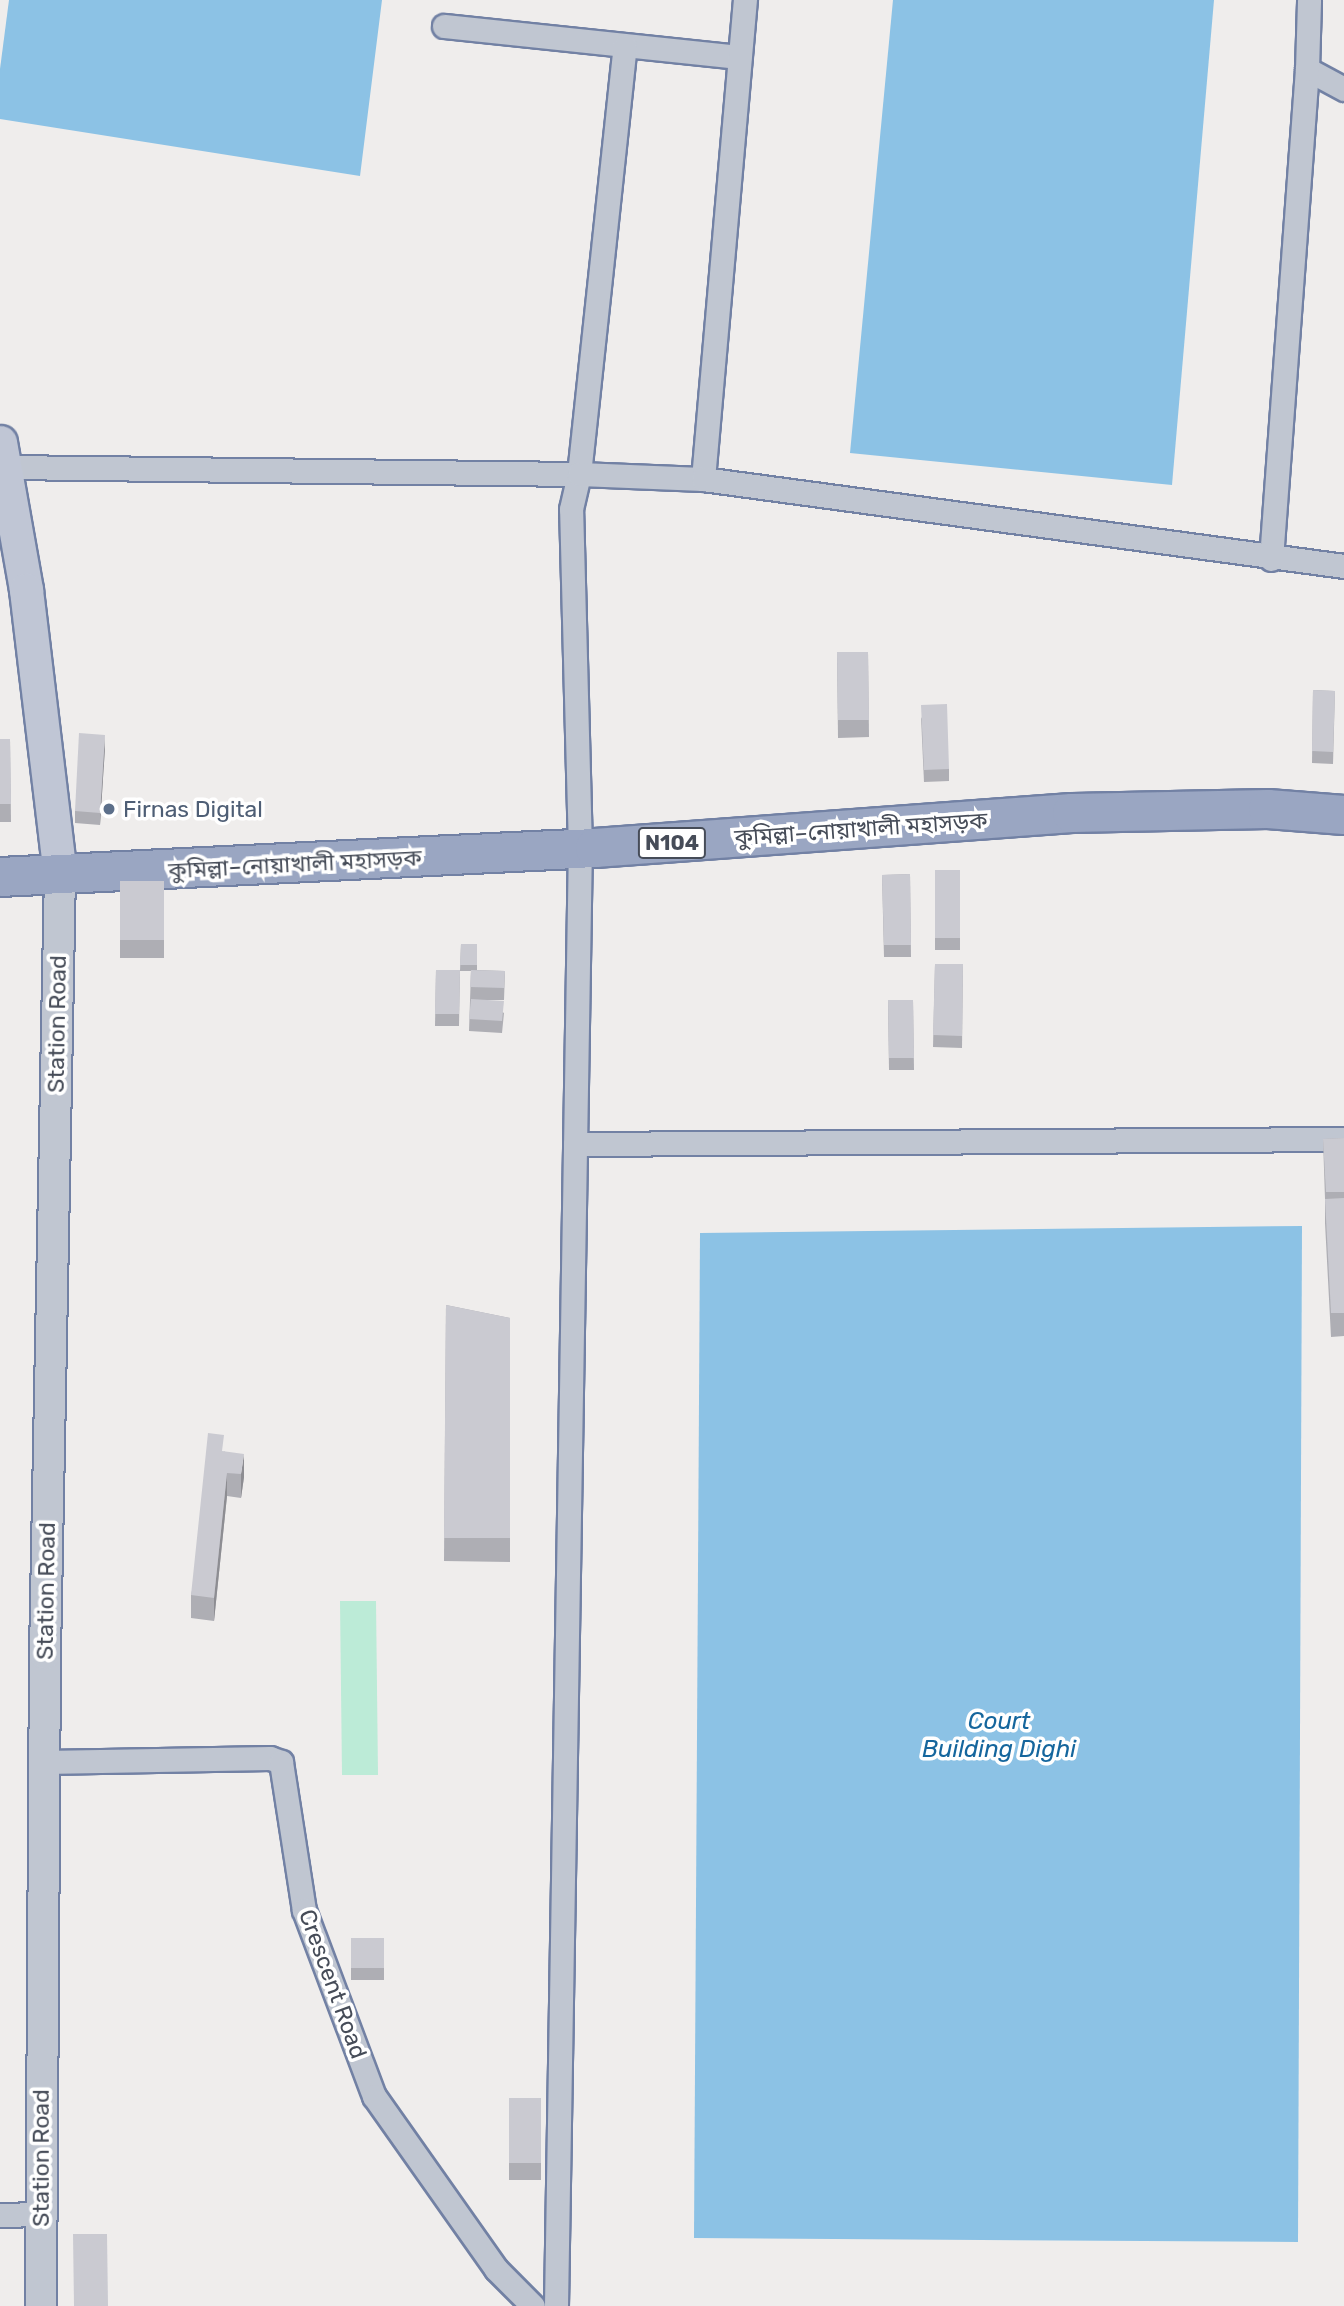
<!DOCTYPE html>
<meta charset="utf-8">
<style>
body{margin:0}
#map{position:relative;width:1344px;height:2306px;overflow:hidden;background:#efedec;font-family:Rubik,"Noto Sans Bengali",sans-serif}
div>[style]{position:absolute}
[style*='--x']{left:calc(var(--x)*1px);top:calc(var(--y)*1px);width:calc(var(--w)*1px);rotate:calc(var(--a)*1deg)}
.green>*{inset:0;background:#bcebd7}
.water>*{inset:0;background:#8cc2e5}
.roads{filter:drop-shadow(2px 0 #7281a4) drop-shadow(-2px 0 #7281a4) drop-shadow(0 2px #7281a4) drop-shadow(0 -2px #7281a4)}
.minor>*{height:23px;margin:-11.5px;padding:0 11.5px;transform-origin:11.5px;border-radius:11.5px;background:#c0c6d1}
.tertiary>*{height:30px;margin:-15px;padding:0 15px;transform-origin:15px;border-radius:15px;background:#c0c6d1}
.secondary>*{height:33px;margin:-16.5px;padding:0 16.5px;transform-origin:16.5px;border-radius:16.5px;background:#c0c6d5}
.trunk>*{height:38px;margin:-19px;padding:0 19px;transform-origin:19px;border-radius:19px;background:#9aa6c2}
.wall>*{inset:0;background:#aeaeb4}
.shaded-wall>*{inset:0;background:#8d8d92}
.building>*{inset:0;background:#cacad1}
.dots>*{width:19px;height:19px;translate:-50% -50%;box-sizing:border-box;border:4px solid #fff;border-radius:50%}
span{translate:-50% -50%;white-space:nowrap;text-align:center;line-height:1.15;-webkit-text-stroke:7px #fff;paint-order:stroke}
.shield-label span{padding:2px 5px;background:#fff;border:2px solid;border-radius:5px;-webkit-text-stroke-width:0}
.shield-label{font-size:21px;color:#464c58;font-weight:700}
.service-label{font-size:23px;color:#4e5e75}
.left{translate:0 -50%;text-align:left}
.street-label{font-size:23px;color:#464c58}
.water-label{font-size:24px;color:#15669d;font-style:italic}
</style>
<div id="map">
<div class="green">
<i style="clip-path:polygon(340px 1601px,376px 1601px,378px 1775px,342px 1775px)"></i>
</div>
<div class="water">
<i style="clip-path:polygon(9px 0,382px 0,360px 176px,0 119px,0 69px)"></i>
<i style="clip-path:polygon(893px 0,1214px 0,1172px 485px,850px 453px)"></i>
<i style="clip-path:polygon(1302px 1226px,1298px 2242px,694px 2238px,700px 1233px)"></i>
</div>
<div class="roads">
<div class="minor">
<i style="--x:444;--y:26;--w:297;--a:6"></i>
<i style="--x:1307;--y:69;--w:42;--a:28.4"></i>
<i style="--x:5;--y:467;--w:574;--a:0.7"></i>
<i style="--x:579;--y:474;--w:430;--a:-83.9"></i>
<i style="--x:703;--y:479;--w:481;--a:-85"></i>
<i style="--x:1271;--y:559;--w:491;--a:-85.8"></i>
<i style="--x:1307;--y:69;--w:69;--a:-88.3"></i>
<i style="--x:575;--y:1144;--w:769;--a:-0.37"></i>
<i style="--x:44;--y:1762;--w:226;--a:-1"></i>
<i style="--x:270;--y:1758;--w:12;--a:20"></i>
<i style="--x:281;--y:1762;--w:150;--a:81.2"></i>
<i style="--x:304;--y:1910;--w:199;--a:69.4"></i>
<i style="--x:374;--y:2096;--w:212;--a:54.8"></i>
<i style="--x:496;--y:2269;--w:52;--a:45"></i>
<i style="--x:0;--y:2215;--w:40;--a:-1.4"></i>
<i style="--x:556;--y:2306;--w:1457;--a:-89.06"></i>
<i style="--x:580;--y:849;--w:340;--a:-91.5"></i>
<i style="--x:571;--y:509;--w:36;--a:-77"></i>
<i style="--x:579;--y:474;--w:124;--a:2.3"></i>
<i style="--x:703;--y:479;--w:647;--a:7.73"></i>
</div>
<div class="tertiary">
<i style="--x:41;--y:2306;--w:652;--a:-89.65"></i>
<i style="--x:45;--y:1654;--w:778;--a:-88.9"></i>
</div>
<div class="secondary">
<i style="--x:0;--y:442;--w:150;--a:80"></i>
<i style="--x:26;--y:590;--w:288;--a:83.2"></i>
</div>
<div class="trunk">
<i style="--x:0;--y:877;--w:596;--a:-2.79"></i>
<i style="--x:595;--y:848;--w:478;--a:-4.2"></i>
<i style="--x:1072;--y:813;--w:196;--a:-1.2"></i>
<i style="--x:1268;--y:809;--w:76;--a:4.5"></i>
</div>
</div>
<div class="wall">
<i style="clip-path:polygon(837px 652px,868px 652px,869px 737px,838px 738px)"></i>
<i style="clip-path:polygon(1313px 690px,1335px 691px,1333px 764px,1312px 763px)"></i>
<i style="clip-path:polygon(921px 717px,949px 769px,949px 781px,924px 782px)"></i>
<i style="clip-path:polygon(0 739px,10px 739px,11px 822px,0 822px)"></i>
<i style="clip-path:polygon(105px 747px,100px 825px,75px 823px,75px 811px)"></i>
<i style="clip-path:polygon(935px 870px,960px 870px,960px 950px,935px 950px)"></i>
<i style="clip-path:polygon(910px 874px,911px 957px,884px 957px,882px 875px)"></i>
<i style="clip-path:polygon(120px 881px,164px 881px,164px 958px,120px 958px)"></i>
<i style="clip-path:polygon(461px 944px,477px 944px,477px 970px,505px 971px,504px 1000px,484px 1000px,504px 1013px,502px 1033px,469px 1031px,471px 971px,460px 971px)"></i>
<i style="clip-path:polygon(935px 964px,963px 964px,962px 1048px,933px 1047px)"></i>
<i style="clip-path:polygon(436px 970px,460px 970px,459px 1026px,435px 1026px)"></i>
<i style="clip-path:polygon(888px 1000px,913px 1000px,914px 1070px,889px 1070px)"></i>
<i style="clip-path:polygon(1344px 1138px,1344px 1336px,1331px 1337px,1325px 1223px,1325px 1199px,1323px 1139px)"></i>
<i style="clip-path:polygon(446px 1305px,510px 1318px,510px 1562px,444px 1561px)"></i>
<i style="clip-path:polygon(224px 1451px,244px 1477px,241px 1498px,227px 1496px,214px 1621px,191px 1618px,191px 1595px)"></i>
<i style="clip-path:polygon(351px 1938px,384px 1938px,384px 1980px,351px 1980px)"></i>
<i style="clip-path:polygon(509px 2098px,541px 2098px,541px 2180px,509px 2180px)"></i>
</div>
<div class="shaded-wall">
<i style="clip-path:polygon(105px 735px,105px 747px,100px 825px,100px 813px)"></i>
<i style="clip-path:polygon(244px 1454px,244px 1477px,241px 1498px,241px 1474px)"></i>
<i style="clip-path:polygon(227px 1473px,227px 1496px,214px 1621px,214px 1598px)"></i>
</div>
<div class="building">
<i style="clip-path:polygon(837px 652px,868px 652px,869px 720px,838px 720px)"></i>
<i style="clip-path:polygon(1313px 690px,1335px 691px,1333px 752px,1312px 751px)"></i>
<i style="clip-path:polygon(947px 704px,949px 769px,924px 770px,921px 705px)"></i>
<i style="clip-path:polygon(79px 733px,105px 735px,100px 813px,75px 811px)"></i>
<i style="clip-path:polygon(0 739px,10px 739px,11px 804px,0 804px)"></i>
<i style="clip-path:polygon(935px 870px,960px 870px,960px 938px,935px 938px)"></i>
<i style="clip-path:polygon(910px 874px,911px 945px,884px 945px,882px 875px)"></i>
<i style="clip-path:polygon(120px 881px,164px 881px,164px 940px,120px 940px)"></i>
<i style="clip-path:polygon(461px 944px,477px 944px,477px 965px,460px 965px)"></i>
<i style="clip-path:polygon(935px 964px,963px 964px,962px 1036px,933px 1035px)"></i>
<i style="clip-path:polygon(436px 970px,460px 970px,459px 1014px,435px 1014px)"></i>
<i style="clip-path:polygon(471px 970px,505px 971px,504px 988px,470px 987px)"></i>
<i style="clip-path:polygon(471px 999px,504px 1001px,502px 1021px,469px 1019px)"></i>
<i style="clip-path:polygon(888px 1000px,913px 1000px,914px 1058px,889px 1058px)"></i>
<i style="clip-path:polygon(1344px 1138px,1344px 1192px,1326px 1192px,1323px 1139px)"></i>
<i style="clip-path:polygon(1344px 1198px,1344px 1313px,1331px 1313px,1325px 1199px)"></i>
<i style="clip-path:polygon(446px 1305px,510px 1318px,510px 1538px,444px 1538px)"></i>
<i style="clip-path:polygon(208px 1433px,224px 1435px,222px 1451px,244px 1454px,241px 1474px,227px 1473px,214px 1598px,191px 1595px)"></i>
<i style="clip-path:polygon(351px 1938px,384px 1938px,384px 1968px,351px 1968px)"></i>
<i style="clip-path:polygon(509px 2098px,541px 2098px,541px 2163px,509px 2163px)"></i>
<i style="clip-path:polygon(73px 2234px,107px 2234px,108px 2306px,74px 2306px)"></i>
</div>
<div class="dots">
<i style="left:109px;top:809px;background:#5c6f8a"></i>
</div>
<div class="shield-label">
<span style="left:672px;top:843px">N104</span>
</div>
<div class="service-label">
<span class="left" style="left:123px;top:809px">Firnas Digital</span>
</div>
<div class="street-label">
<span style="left:861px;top:829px;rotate:-4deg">কুমিল্লা–নোয়াখালী মহাসড়ক</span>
<span style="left:295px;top:864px;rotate:-3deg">কুমিল্লা–নোয়াখালী মহাসড়ক</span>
<span style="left:57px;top:1024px;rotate:-89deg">Station Road</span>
<span style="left:46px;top:1591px;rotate:-89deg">Station Road</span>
<span style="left:333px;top:1984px;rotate:70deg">Crescent Road</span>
<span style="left:41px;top:2158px;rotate:-90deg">Station Road</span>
</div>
<div class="water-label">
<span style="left:999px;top:1736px">Court<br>Building Dighi</span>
</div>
</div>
